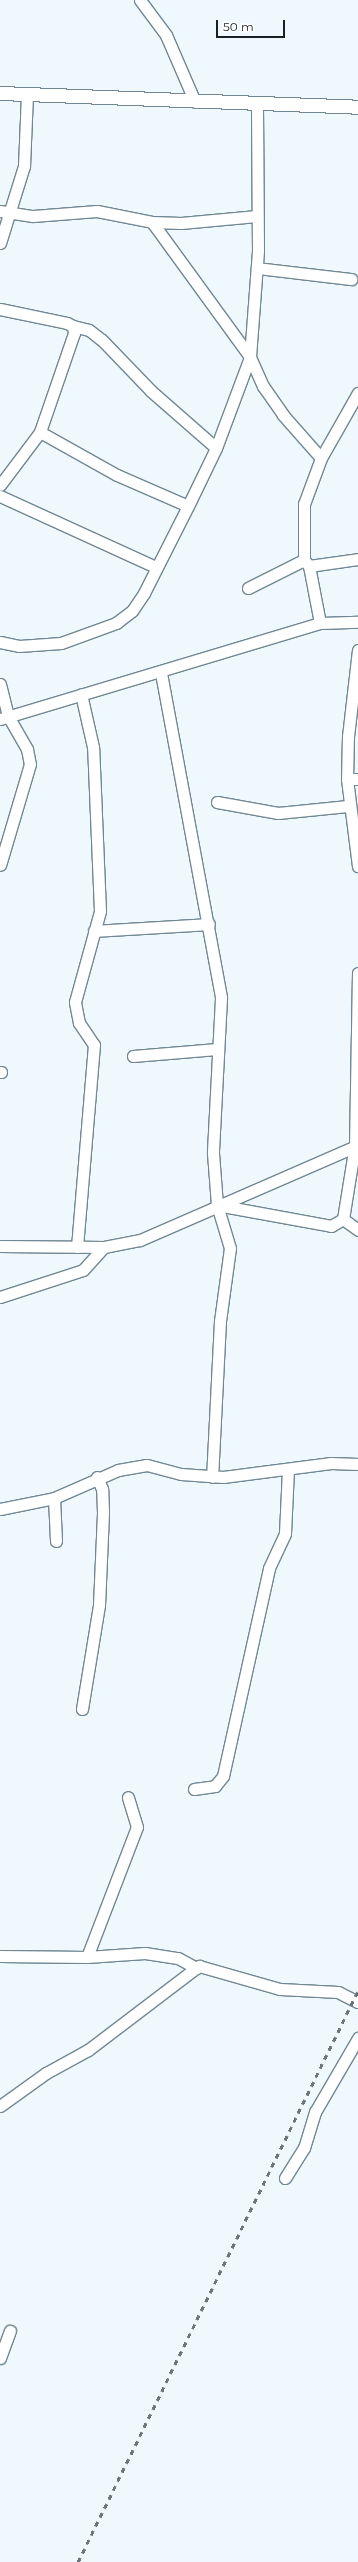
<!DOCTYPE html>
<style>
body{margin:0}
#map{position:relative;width:358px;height:2562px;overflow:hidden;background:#eef8fd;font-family:Montserrat,sans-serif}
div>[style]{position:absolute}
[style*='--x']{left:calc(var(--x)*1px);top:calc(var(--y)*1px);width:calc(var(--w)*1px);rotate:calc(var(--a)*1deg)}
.roads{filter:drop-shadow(1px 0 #718894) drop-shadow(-1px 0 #718894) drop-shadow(0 1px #718894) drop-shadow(0 -1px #718894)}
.minor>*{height:11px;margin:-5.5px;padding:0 5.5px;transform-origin:5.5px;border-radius:5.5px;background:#fff}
.major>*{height:13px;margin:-6.5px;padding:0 6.5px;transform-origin:6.5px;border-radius:6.5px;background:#fff}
.rail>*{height:3px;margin-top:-1.5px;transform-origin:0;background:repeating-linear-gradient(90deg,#6c757a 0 5px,transparent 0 10px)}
span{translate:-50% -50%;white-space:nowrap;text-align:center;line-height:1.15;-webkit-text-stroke:3px #fff;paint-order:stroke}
.scale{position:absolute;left:216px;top:20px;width:69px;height:18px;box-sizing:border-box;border:2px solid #172025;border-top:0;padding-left:5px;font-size:12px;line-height:14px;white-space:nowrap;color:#172025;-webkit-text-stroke:3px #fff;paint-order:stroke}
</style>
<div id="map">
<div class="roads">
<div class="minor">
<i style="--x:140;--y:0;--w:44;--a:53.4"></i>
<i style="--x:166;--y:35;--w:73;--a:66.6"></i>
<i style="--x:0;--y:211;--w:33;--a:9"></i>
<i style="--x:33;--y:216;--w:64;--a:-4.5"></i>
<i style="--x:97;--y:211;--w:56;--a:11.3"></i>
<i style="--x:152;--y:222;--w:167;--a:54"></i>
<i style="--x:250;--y:357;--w:32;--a:66"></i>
<i style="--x:263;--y:386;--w:35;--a:55"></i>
<i style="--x:283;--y:415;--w:57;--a:48.5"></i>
<i style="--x:152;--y:222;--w:29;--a:2"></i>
<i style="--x:181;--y:223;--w:76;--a:-5.3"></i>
<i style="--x:0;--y:243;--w:81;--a:-72.7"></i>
<i style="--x:24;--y:166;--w:72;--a:-87.6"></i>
<i style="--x:257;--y:268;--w:95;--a:6.7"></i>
<i style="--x:0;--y:309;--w:68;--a:11.8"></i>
<i style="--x:67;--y:323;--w:7;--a:27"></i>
<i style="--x:73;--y:326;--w:7;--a:82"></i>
<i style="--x:74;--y:333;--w:105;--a:109"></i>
<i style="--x:40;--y:432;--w:66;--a:127"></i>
<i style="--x:73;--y:326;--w:16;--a:14"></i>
<i style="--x:89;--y:330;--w:16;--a:38"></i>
<i style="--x:102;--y:340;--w:71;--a:46.1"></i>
<i style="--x:151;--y:391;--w:86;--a:41.2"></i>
<i style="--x:40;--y:432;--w:88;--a:29.2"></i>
<i style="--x:117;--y:475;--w:77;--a:23.6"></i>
<i style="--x:0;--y:496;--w:171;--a:24.5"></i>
<i style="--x:309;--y:566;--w:49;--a:-8.1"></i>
<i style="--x:248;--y:588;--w:63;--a:-26.6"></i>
<i style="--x:320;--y:623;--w:58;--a:-100.9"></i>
<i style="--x:309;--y:566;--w:8;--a:-130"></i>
<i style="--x:304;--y:560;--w:56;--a:-90"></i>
<i style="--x:304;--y:504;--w:49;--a:-69.7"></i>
<i style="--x:321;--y:458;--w:75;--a:-60.4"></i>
<i style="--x:0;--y:642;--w:19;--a:12"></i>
<i style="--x:19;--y:646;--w:42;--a:-4.1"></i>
<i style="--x:61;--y:643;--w:59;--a:-20"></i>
<i style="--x:116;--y:623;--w:20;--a:-37"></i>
<i style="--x:132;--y:611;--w:22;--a:-56"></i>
<i style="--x:144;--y:593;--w:97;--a:-63.2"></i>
<i style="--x:188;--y:506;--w:64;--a:-64.2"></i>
<i style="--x:216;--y:448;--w:97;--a:-69.5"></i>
<i style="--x:250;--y:357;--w:107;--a:-85.7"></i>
<i style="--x:258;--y:250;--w:148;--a:-90.4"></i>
<i style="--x:358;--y:650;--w:87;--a:96.6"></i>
<i style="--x:348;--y:736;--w:43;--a:91.3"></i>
<i style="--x:347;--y:779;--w:88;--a:82.8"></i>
<i style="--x:161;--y:673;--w:330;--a:79.5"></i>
<i style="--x:221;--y:998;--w:155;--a:93"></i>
<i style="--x:213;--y:1153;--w:52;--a:85.6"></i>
<i style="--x:217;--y:1205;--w:45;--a:73.2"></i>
<i style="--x:230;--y:1248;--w:74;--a:97.8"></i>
<i style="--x:220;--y:1321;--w:156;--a:92.9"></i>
<i style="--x:0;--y:684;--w:33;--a:76"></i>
<i style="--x:8;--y:716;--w:38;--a:60"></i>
<i style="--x:27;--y:749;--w:15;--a:79"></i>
<i style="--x:30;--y:764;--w:105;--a:106.5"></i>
<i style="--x:0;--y:719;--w:334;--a:-16.7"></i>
<i style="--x:320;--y:623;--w:38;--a:-2"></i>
<i style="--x:347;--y:779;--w:11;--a:0"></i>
<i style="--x:217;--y:802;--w:62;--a:10.2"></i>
<i style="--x:278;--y:813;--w:70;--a:-5.7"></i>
<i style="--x:94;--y:931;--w:115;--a:-3.5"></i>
<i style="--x:133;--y:1056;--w:84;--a:-4.8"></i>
<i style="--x:0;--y:1072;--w:1;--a:0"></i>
<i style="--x:217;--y:1205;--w:116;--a:10.4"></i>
<i style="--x:331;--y:1226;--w:14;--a:-30"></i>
<i style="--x:343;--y:1219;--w:75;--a:-80.8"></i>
<i style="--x:355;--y:1145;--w:172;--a:-89"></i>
<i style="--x:343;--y:1219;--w:19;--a:36"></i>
<i style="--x:0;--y:1246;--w:104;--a:0.6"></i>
<i style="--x:104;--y:1247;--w:37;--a:-11"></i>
<i style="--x:140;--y:1240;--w:238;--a:-23.5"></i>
<i style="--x:77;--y:1247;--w:203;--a:-85.2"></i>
<i style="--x:94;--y:1045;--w:27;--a:-124"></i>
<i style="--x:79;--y:1023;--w:21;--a:-101"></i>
<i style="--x:75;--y:1002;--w:94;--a:-74.6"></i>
<i style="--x:100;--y:911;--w:164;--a:-92.4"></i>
<i style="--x:93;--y:747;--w:54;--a:-102.8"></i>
<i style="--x:0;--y:1297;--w:87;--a:-18"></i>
<i style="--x:83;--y:1270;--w:31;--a:-48"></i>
<i style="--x:54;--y:1498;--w:43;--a:87.3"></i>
<i style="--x:0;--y:1509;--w:55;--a:-11.5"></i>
<i style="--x:54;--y:1498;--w:70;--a:-23.6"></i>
<i style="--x:118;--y:1470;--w:29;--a:-10"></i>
<i style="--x:147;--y:1465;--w:35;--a:15"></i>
<i style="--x:181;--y:1474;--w:42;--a:4.1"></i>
<i style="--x:223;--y:1477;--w:109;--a:-7.4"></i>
<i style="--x:331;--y:1463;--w:27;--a:2"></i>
<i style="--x:82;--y:1709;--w:105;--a:-80.7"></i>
<i style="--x:99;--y:1605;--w:93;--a:-87.5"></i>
<i style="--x:103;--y:1512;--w:23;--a:-92"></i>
<i style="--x:102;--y:1489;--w:13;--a:-113"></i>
<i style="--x:194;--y:1789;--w:21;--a:-8"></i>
<i style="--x:215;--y:1786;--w:13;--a:-51"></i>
<i style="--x:223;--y:1776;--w:213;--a:-77.5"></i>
<i style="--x:269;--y:1568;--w:38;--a:-65"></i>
<i style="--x:285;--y:1533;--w:64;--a:-87.3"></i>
<i style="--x:0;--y:1956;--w:87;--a:0.7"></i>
<i style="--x:87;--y:1957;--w:58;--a:-3.9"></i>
<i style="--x:145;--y:1953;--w:33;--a:9"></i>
<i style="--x:178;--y:1958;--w:21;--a:29"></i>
<i style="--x:196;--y:1968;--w:4;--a:-34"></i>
<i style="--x:199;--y:1966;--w:84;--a:15.9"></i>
<i style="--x:280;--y:1989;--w:58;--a:3"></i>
<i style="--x:338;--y:1992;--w:22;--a:27"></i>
<i style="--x:87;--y:1957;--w:139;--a:-69"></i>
<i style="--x:137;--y:1827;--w:31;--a:-107"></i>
<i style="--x:0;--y:2106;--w:57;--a:-35.7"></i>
<i style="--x:46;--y:2073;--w:48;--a:-28.7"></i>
<i style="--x:88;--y:2050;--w:136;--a:-37.2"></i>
<i style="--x:285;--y:2178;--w:36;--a:-58"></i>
<i style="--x:304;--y:2148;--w:38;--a:-73"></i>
<i style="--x:315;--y:2112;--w:86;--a:-59.8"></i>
<i style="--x:0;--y:2358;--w:29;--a:-70"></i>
</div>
<div class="major">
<i style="--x:0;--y:93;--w:358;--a:2.2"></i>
</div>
</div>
<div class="rail">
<i style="--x:78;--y:2562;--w:636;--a:-63.88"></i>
</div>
<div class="scale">50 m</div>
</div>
